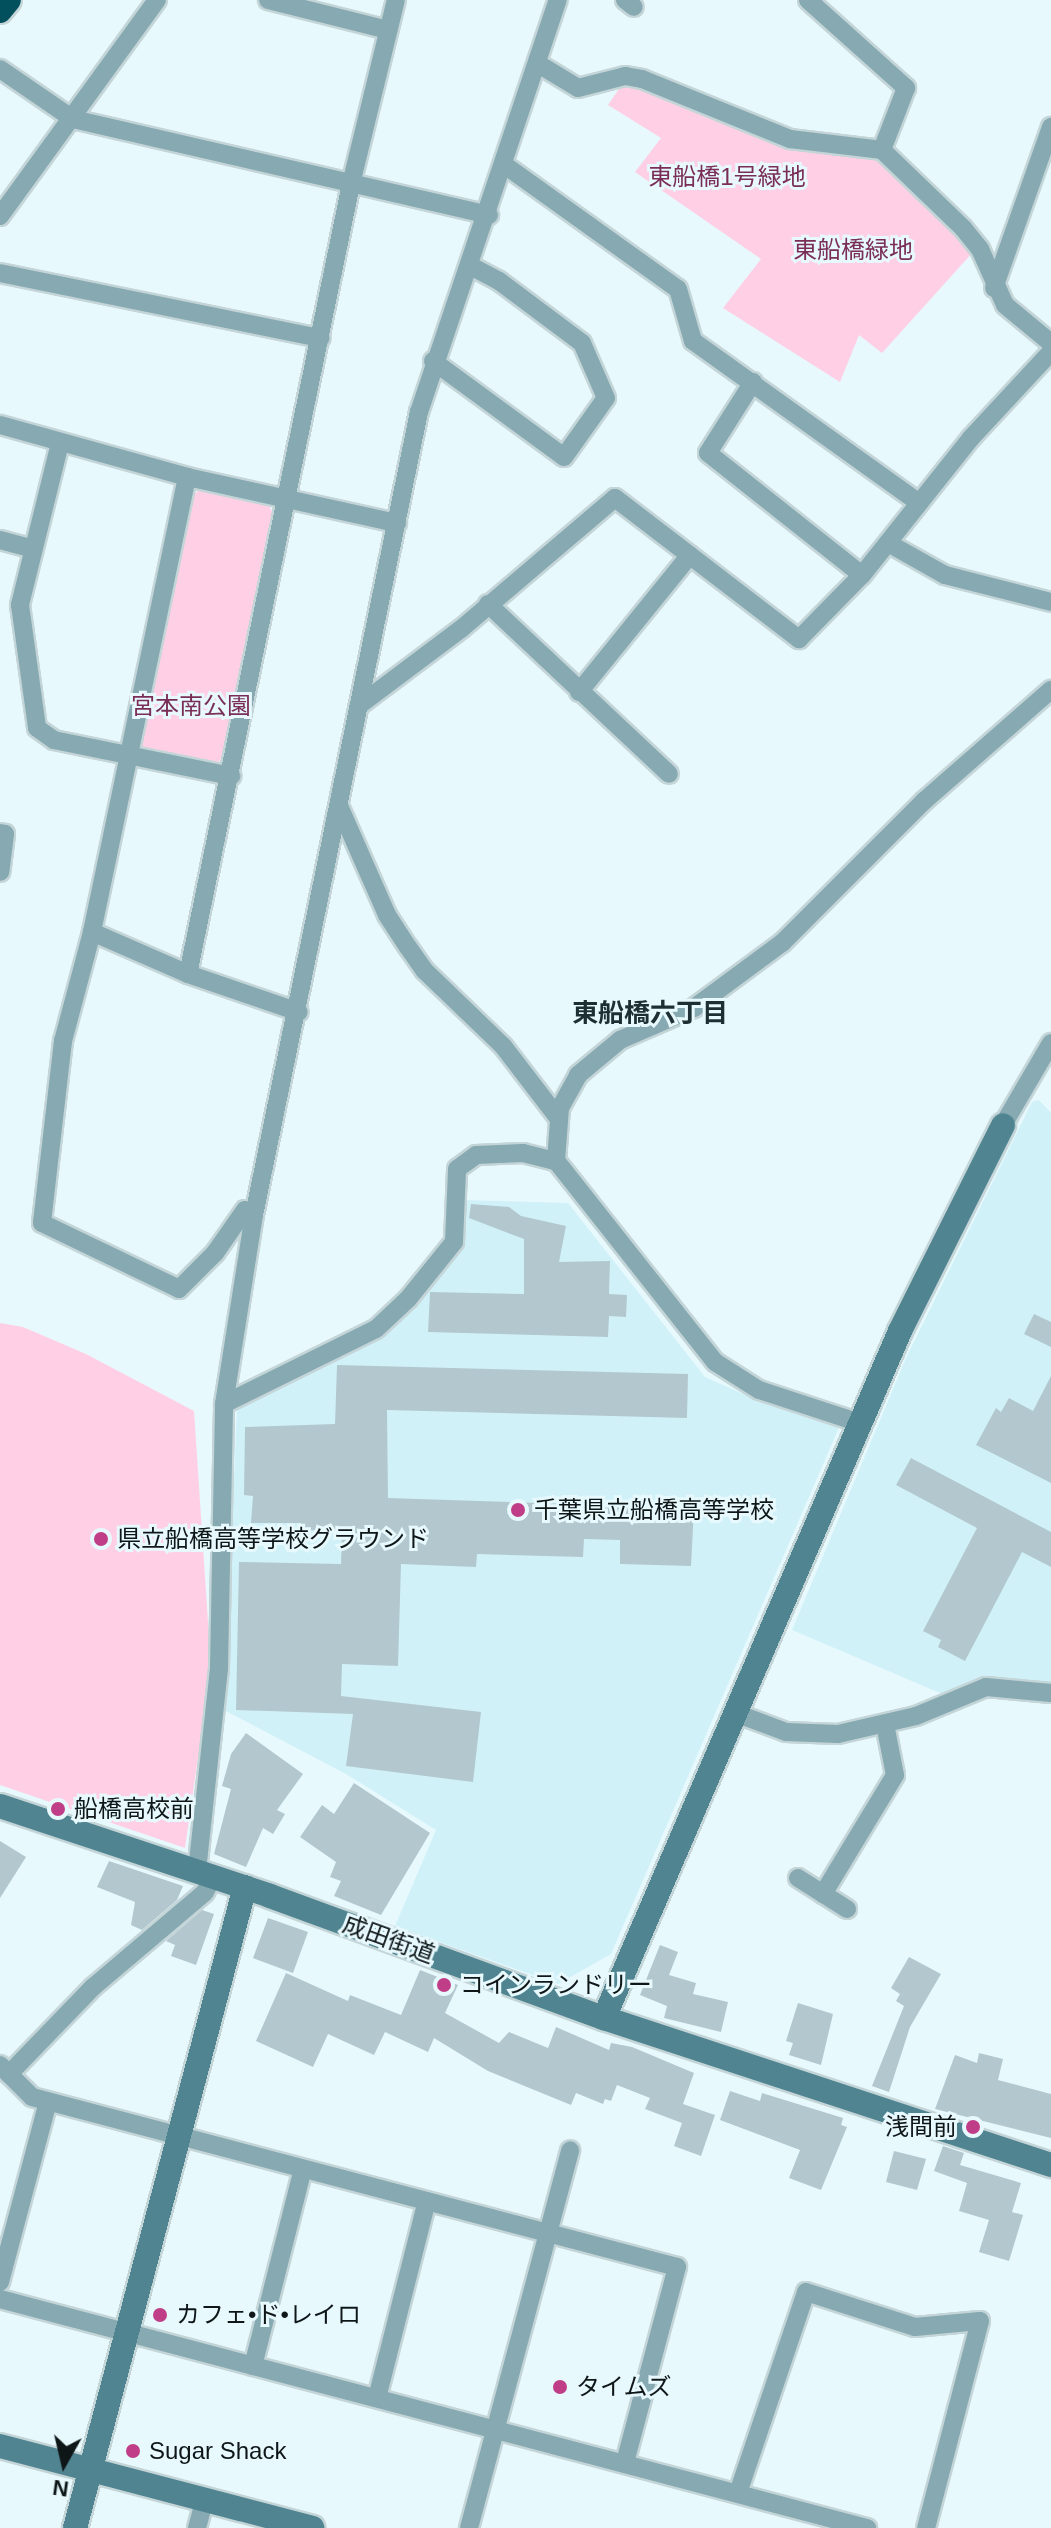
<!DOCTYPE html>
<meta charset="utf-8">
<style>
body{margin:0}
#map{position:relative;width:1051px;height:2528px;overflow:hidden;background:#e7f9fd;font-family:Arial,"Noto Sans JP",sans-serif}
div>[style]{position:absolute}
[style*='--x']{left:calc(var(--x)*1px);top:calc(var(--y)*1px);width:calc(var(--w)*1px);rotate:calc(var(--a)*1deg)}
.built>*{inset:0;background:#d1f1f9}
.green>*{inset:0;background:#ffd0e5}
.building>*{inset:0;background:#b2c8ce}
.roads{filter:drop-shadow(2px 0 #c4d5d8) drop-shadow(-2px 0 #c4d5d8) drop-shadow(0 2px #c4d5d8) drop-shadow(0 -2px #c4d5d8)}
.street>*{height:18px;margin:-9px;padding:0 9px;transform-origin:9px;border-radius:9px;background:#87a9b2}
.secondary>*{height:24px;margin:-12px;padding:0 12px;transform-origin:12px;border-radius:12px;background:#4f8490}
.highway>*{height:24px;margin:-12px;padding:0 12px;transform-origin:12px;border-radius:12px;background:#02505e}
.dots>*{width:22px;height:22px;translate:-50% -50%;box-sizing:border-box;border:4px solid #e7f9fd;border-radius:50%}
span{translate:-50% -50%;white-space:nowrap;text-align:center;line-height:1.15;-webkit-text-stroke:6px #e7f9fd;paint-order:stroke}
.park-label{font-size:24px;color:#7a2e57}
.poi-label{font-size:24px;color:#0e1618}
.left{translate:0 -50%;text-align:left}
.right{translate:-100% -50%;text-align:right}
.street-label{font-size:24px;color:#0e1618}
.neighbourhood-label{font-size:26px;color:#1d2f33;font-weight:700}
.north{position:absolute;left:24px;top:2424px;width:80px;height:80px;-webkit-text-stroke:6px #e7f9fd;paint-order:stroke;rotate:188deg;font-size:22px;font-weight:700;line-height:32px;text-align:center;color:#0e1618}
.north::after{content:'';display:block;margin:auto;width:28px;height:36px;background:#0e1618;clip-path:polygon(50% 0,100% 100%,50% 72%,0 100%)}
</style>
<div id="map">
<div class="built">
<i style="clip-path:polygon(1039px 1100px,1051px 1113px,1051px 1688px,987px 1679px,947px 1696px,792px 1630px,906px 1358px,1032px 1102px)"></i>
<i style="clip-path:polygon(461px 1200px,568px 1203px,705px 1377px,759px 1401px,841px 1423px,611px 1954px,558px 1984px,395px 1926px,436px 1830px,346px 1774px,224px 1710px,237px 1407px,379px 1335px,459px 1245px)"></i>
</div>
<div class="green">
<i style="clip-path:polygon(623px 83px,789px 146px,878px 155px,974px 251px,882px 353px,859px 335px,840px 382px,723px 308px,761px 259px,635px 172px,661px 138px,608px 105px)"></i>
<i style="clip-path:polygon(200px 490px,268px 505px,274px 514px,224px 757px,217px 763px,142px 749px,139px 739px,192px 495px)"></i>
<i style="clip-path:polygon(0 1323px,23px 1327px,86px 1354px,194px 1411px,211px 1667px,185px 1848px,0 1785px)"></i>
</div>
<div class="building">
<i style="clip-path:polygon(471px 1204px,509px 1207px,521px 1216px,566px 1226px,559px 1262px,610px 1261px,609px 1294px,627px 1295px,626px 1317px,609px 1316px,608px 1337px,428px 1332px,430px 1292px,524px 1294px,524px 1239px,469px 1218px)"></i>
<i style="clip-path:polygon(1034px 1314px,1051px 1322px,1051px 1347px,1024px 1334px)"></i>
<i style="clip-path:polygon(337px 1365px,688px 1374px,687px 1418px,387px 1410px,388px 1498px,694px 1508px,691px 1566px,620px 1564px,620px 1540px,584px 1539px,583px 1557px,477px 1554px,476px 1567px,401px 1564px,398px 1666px,342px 1664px,341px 1696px,481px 1712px,473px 1782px,346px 1766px,353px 1714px,236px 1710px,239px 1562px,341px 1564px,342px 1531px,301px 1530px,301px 1523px,251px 1523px,253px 1496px,244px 1495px,245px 1427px,335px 1424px)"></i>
<i style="clip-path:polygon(1051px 1376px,1051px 1483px,976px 1445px,996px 1408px,1001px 1412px,1009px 1398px,1033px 1411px)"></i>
<i style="clip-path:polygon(911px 1458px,1051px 1532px,1051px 1567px,1022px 1552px,965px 1661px,938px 1647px,941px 1640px,923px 1631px,977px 1528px,896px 1485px)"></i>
<i style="clip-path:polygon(246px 1733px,303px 1774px,277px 1810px,285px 1814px,273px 1834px,263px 1828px,246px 1867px,214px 1854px,231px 1789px,222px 1786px,231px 1754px)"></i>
<i style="clip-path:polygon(354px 1783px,430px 1833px,381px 1915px,334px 1896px,341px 1881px,330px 1877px,336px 1862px,300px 1837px,322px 1805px,334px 1814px)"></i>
<i style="clip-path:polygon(0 1841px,26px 1857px,0 1898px)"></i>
<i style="clip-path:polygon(109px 1861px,183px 1886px,177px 1900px,142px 1930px,131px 1925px,135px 1902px,97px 1887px)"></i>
<i style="clip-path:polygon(202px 1910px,214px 1914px,196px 1965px,171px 1956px,175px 1945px,166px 1941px)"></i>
<i style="clip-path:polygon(268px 1918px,308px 1932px,293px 1973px,253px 1958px)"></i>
<i style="clip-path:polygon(660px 1945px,678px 1952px,669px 1975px,696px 1983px,693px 1994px,728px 2002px,721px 2032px,664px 2018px,667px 2006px,640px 1995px)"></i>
<i style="clip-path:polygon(909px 1957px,941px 1974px,910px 2027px,889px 2092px,872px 2086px,904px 2006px,896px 2001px,900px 1994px,891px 1988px)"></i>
<i style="clip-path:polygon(420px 1970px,458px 1985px,445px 2013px,499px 2043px,509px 2032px,548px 2048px,556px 2027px,609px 2050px,611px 2043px,632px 2047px,694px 2073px,683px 2104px,715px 2115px,701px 2156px,674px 2146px,682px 2123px,645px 2109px,650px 2098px,617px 2085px,611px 2101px,605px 2099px,603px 2104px,576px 2093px,571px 2105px,488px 2071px,434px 2038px,428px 2052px,385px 2032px,374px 2055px,328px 2034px,313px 2067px,256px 2041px,286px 1973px,348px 2001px,350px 1995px,401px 2015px)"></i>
<i style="clip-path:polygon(798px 2003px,833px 2014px,821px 2065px,789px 2055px,793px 2043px,786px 2041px)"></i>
<i style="clip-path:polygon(979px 2053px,1003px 2059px,998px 2080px,1051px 2094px,1051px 2138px,935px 2109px,955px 2055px,977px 2063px)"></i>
<i style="clip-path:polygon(730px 2091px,760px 2101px,762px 2093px,843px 2118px,841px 2125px,847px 2127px,821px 2190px,789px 2178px,800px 2150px,720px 2120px)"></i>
<i style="clip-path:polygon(943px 2146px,964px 2153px,960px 2165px,1021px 2183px,1012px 2212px,1023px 2215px,1009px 2261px,979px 2252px,989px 2220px,959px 2211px,967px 2183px,934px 2171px)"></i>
<i style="clip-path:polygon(894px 2151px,926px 2159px,917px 2190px,886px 2182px)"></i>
</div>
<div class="roads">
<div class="street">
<i style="--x:268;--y:0;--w:124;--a:14"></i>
<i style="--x:625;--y:0;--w:11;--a:38"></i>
<i style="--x:808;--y:0;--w:132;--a:41.9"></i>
<i style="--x:906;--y:88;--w:66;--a:111.2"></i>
<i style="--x:540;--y:65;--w:44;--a:31.2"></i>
<i style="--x:578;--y:88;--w:49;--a:-14.3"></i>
<i style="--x:625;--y:76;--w:17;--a:10"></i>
<i style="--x:642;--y:79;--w:160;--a:22.1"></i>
<i style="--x:790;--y:139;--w:93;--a:6.8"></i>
<i style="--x:882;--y:150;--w:112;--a:43.9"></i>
<i style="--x:963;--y:228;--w:27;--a:51"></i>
<i style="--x:980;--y:249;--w:61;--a:65.9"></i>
<i style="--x:1005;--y:305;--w:60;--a:39.6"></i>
<i style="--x:0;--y:69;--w:88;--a:34.4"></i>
<i style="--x:73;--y:119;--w:427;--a:13"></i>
<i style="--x:506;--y:166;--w:211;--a:35.6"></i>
<i style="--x:678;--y:289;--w:54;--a:73.9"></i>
<i style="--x:693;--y:341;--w:278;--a:35.6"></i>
<i style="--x:0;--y:216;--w:267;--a:-54"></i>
<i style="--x:0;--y:273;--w:327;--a:11.5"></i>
<i style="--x:994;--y:288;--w:171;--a:-70.5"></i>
<i style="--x:433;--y:361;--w:162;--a:36.2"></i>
<i style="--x:564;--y:457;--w:72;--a:-54.6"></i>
<i style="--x:606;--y:398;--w:60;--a:-113.6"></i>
<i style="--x:582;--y:343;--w:104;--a:-143.2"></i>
<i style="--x:499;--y:281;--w:32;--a:-152"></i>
<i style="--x:753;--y:382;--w:84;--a:122.4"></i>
<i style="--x:708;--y:453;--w:196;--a:38.4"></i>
<i style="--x:0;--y:425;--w:194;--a:15.5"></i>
<i style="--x:187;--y:477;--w:215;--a:12.4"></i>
<i style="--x:60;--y:443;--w:167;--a:103.9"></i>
<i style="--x:20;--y:605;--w:124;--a:82.1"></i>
<i style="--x:37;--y:728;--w:21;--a:35"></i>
<i style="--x:54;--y:740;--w:181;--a:11.5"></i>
<i style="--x:187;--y:477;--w:465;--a:101.8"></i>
<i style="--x:92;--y:932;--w:113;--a:104.9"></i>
<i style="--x:63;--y:1041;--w:183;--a:96.6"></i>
<i style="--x:42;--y:1223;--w:152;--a:25.7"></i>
<i style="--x:179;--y:1289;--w:51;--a:-45"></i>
<i style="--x:215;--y:1253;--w:52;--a:-55.1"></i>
<i style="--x:245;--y:1210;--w:10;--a:29"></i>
<i style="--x:0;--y:540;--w:34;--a:15"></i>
<i style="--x:888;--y:543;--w:65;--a:29.3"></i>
<i style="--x:945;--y:575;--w:109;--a:14.3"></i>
<i style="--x:488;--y:604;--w:248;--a:43.2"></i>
<i style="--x:579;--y:692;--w:176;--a:-51"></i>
<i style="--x:361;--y:704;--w:125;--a:-36.9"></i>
<i style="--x:461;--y:629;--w:202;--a:-40.4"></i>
<i style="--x:615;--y:498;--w:232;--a:37.5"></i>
<i style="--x:799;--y:639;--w:90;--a:-45.5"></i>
<i style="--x:862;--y:575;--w:175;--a:-51.5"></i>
<i style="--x:971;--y:438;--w:117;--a:-47.1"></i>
<i style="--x:339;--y:806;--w:119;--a:66.2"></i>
<i style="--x:387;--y:915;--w:38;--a:57"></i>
<i style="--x:408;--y:947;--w:29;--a:55"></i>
<i style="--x:425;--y:971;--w:108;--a:43.9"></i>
<i style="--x:503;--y:1046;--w:92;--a:52.5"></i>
<i style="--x:0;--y:833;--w:5;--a:11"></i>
<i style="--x:5;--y:834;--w:38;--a:97"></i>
<i style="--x:92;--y:932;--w:105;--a:23.6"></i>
<i style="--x:188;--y:974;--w:117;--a:18.9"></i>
<i style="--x:188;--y:974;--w:807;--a:-78.34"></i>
<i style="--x:351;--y:184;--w:189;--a:-76.3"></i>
<i style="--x:1003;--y:1125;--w:95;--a:-59.7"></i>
<i style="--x:224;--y:1404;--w:169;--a:-26.3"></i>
<i style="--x:376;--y:1329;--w:44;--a:-43.2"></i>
<i style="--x:408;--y:1299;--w:73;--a:-51.1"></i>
<i style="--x:454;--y:1242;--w:73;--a:-87.6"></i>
<i style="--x:457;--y:1169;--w:24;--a:-36"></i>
<i style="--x:476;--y:1155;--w:47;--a:-2.4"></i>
<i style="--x:523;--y:1153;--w:34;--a:14"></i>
<i style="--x:860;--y:1423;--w:106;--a:-161.9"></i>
<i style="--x:759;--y:1390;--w:52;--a:-147.5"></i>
<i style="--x:715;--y:1362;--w:256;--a:-128.3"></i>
<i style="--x:556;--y:1161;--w:53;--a:-85.7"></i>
<i style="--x:560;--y:1108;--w:38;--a:-61"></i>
<i style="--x:578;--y:1075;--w:55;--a:-39.8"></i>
<i style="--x:620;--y:1040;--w:81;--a:-23.4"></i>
<i style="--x:694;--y:1008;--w:109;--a:-36.5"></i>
<i style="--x:782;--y:943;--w:201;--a:-45"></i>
<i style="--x:924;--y:801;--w:169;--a:-41.2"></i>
<i style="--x:738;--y:1714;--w:51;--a:20.6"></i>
<i style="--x:786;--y:1732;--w:52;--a:2.2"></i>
<i style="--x:838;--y:1734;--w:80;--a:-13"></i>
<i style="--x:916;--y:1716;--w:76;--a:-22.5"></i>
<i style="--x:986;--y:1687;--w:65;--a:5.3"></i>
<i style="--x:197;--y:1871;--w:204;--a:-83.8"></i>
<i style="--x:219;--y:1668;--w:264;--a:-88.9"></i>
<i style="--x:224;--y:1404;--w:191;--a:-81"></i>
<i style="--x:254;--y:1215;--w:820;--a:-78.39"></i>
<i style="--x:419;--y:412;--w:435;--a:-71.4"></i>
<i style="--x:798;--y:1878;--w:58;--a:32.3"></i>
<i style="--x:823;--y:1894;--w:139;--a:-58.8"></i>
<i style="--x:895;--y:1775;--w:52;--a:-101.1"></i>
<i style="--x:0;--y:2065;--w:45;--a:45"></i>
<i style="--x:32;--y:2097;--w:667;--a:14.77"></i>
<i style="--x:677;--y:2267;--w:203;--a:104.9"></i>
<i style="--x:9;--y:2074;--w:120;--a:-46"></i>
<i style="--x:92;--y:1988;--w:148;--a:-40.3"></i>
<i style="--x:205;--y:1892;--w:18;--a:-63"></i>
<i style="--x:0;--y:2282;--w:186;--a:-75.1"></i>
<i style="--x:0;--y:2299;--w:897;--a:14.8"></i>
<i style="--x:253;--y:2366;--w:203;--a:-75.8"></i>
<i style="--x:377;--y:2398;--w:203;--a:-75.8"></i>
<i style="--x:738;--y:2493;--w:212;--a:-71.3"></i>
<i style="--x:806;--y:2292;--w:114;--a:17.8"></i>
<i style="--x:915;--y:2327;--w:65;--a:-5.3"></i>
<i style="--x:980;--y:2321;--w:214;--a:104.6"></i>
<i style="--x:197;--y:2528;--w:30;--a:-75"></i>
<i style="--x:469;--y:2528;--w:391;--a:-75"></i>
</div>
<div class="secondary">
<i style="--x:0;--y:1806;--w:285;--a:18.4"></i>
<i style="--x:270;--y:1896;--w:356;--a:20.1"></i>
<i style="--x:604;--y:2018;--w:471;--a:18.2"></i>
<i style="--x:604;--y:2018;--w:748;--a:-66.69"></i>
<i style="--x:900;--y:1331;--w:230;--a:-63.4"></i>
<i style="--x:0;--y:2446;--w:323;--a:14.7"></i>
<i style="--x:75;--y:2528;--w:663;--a:-75.15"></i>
</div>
<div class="highway">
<i style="--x:0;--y:11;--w:14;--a:-51"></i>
</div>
</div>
<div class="dots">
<i style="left:518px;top:1510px;background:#c03e87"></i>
<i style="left:101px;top:1539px;background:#c03e87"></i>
<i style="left:58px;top:1809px;background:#c03e87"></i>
<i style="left:444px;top:1985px;background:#c03e87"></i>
<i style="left:973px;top:2127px;background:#c03e87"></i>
<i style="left:160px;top:2315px;background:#c03e87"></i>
<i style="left:560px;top:2387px;background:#c03e87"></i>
<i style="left:133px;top:2451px;background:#c03e87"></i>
</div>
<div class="park-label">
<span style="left:727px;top:177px">東船橋1号緑地</span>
<span style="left:853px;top:250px">東船橋緑地</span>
<span style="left:191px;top:706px">宮本南公園</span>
</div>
<div class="poi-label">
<span class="left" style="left:534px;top:1510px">千葉県立船橋高等学校</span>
<span class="left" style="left:117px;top:1539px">県立船橋高等学校グラウンド</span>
<span class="left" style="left:74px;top:1809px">船橋高校前</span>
<span class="left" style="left:460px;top:1985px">コインランドリー</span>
<span class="right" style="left:957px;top:2127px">浅間前</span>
<span class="left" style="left:176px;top:2315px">カフェ•ド•レイロ</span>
<span class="left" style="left:576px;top:2387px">タイムズ</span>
<span class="left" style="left:149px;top:2451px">Sugar Shack</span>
</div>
<div class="street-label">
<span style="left:389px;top:1939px;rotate:20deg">成田街道</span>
</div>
<div class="neighbourhood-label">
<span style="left:650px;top:1014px">東船橋六丁目</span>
</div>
<div class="north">N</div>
</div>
